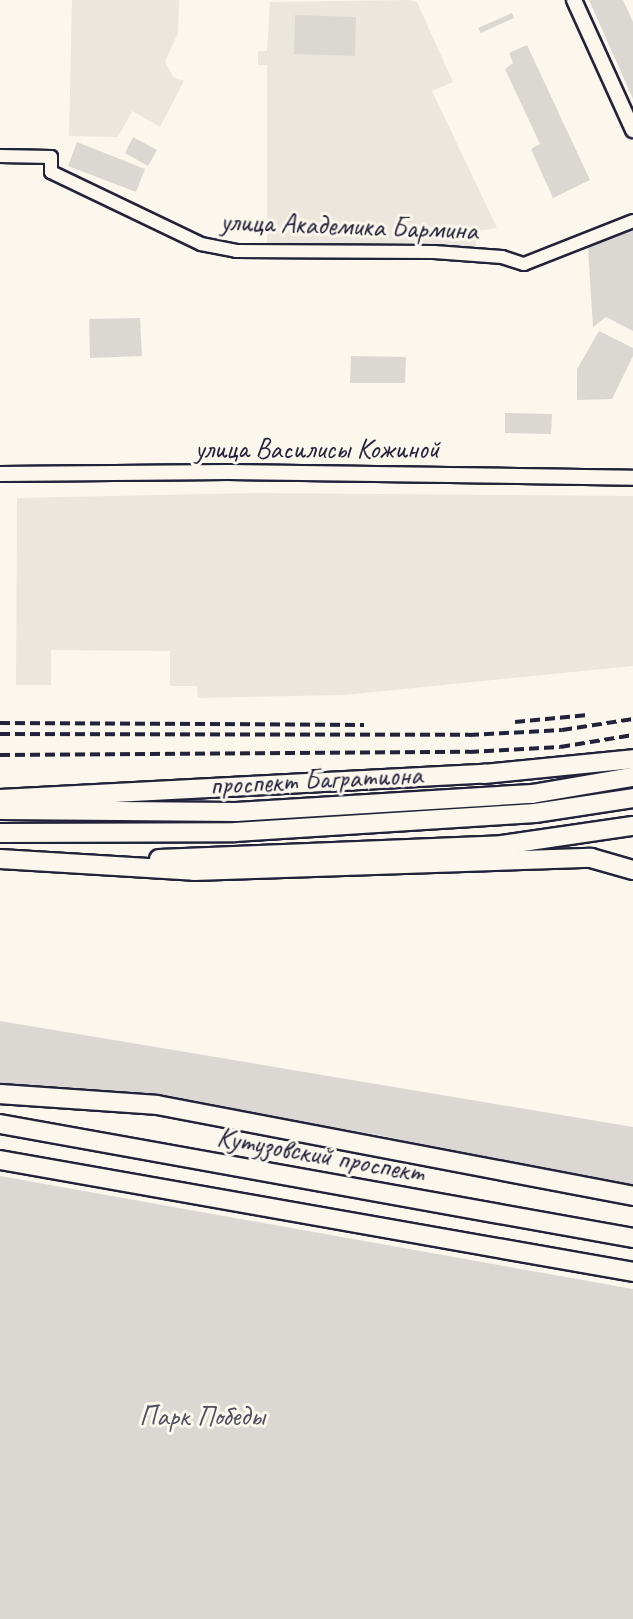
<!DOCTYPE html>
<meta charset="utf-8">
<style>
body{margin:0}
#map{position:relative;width:633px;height:1619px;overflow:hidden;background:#fbf7ec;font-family:Caveat,sans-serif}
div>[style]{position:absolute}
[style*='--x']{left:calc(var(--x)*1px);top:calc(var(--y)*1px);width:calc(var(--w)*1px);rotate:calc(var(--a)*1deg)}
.built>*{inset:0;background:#ebe7df}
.green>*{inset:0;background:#dbd8d3}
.roads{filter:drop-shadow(2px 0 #22223b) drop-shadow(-2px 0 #22223b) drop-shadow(0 2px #22223b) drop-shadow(0 -2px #22223b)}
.minor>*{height:12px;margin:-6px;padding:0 6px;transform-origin:6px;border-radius:6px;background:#fbf7ec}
.tertiary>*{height:14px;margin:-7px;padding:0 7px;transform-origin:7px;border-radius:7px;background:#fbf7ec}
.primary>*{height:18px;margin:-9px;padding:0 9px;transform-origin:9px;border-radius:9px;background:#fbf7ec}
.rail>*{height:3.5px;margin-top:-1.75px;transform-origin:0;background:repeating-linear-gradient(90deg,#22223b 0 10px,transparent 0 15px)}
span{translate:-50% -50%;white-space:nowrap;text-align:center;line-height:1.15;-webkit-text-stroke:6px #fbf7ec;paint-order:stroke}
.street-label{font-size:28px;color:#22223b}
.park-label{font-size:28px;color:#505061}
</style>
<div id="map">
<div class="built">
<i style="clip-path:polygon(72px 0,179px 0,178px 33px,165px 61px,173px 77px,184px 81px,160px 127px,132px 111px,118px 137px,69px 136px)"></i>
<i style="clip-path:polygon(408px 0,417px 2px,453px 82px,432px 91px,497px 228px,477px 231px,476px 246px,267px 243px,267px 65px,258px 65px,258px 51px,267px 51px,270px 2px)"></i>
<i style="clip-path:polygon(254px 493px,633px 496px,633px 666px,344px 695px,198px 698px,197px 686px,170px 686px,170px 651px,51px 650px,51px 685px,16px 685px,17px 498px)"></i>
</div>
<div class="green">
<i style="clip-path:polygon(589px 0,623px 0,633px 22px,633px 99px)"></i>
<i style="clip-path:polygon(512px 13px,514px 18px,481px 33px,478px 28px)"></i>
<i style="clip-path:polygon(295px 15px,356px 17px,355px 56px,294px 54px)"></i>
<i style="clip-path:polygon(527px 45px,590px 180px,553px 198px,531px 149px,540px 144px,505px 69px,513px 63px,509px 53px)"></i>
<i style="clip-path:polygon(133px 137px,157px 150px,148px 166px,125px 153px)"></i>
<i style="clip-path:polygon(77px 142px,145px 169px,136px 192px,68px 166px)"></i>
<i style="clip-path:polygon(633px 228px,633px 331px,606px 317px,593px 327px,588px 248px)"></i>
<i style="clip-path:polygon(140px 318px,142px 356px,90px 358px,89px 319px)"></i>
<i style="clip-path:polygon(599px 331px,633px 348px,633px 356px,612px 399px,577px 400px,577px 369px)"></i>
<i style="clip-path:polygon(351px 356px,406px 357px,405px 383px,350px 383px)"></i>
<i style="clip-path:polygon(505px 413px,552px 414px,551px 434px,505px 433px)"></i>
<i style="clip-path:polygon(0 1021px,633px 1127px,633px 1189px,378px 1135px,129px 1093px,0 1089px)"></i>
<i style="clip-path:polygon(0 1176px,633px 1289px,633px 1619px,0 1619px)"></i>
</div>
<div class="roads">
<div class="minor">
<i style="--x:0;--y:156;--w:51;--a:1.1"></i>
<i style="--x:51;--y:157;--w:15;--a:90"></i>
<i style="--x:51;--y:172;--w:166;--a:25.6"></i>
<i style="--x:201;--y:244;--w:36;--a:11"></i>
<i style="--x:236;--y:251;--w:198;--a:0.3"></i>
<i style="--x:434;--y:252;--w:68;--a:4.2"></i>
<i style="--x:502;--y:257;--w:23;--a:18"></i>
<i style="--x:524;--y:264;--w:117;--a:-21.5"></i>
</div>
<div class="tertiary">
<i style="--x:574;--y:0;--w:143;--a:65.6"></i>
<i style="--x:0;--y:474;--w:228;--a:-0.5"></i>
<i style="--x:228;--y:472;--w:405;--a:0.8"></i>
</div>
<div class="primary">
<i style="--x:0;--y:799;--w:485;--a:-3"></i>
<i style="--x:484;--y:774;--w:150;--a:-5.7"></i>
<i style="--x:0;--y:810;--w:236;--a:0.5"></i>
<i style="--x:236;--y:812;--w:297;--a:-3.5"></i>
<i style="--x:532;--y:794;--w:102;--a:-9.6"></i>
<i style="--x:0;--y:833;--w:235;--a:-0.2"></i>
<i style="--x:235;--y:832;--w:301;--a:-3.6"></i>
<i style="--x:535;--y:813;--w:99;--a:-8.7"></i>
<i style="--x:0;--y:859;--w:194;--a:3.5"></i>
<i style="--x:194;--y:871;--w:397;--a:-1.9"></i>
<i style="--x:591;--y:858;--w:44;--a:15.9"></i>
<i style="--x:159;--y:859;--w:343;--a:-2.3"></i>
<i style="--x:502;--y:845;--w:132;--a:-8.3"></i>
<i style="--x:0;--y:1094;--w:157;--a:4"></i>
<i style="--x:157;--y:1105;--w:485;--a:10.8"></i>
<i style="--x:0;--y:1124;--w:643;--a:10.21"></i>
<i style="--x:0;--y:1160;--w:643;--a:10.03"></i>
</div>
</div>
<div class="rail">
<i style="--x:515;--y:722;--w:73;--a:-5.5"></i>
<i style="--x:0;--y:723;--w:364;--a:0.3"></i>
<i style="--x:0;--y:734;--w:469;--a:0.1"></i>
<i style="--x:469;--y:735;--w:93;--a:-3.1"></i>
<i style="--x:562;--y:730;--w:72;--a:-8.8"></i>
<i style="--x:0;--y:755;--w:469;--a:-0.4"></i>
<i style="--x:469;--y:752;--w:91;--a:-3.1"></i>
<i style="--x:560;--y:747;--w:74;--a:-9.3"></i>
</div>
<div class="street-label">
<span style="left:349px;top:226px;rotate:2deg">улица Академика Бармина</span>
<span style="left:317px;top:449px">улица Василисы Кожиной</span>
<span style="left:316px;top:780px;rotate:-3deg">проспект Багратиона</span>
<span style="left:321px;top:1155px;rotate:10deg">Кутузовский проспект</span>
</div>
<div class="park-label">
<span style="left:202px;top:1416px">Парк Победы</span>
</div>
</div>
